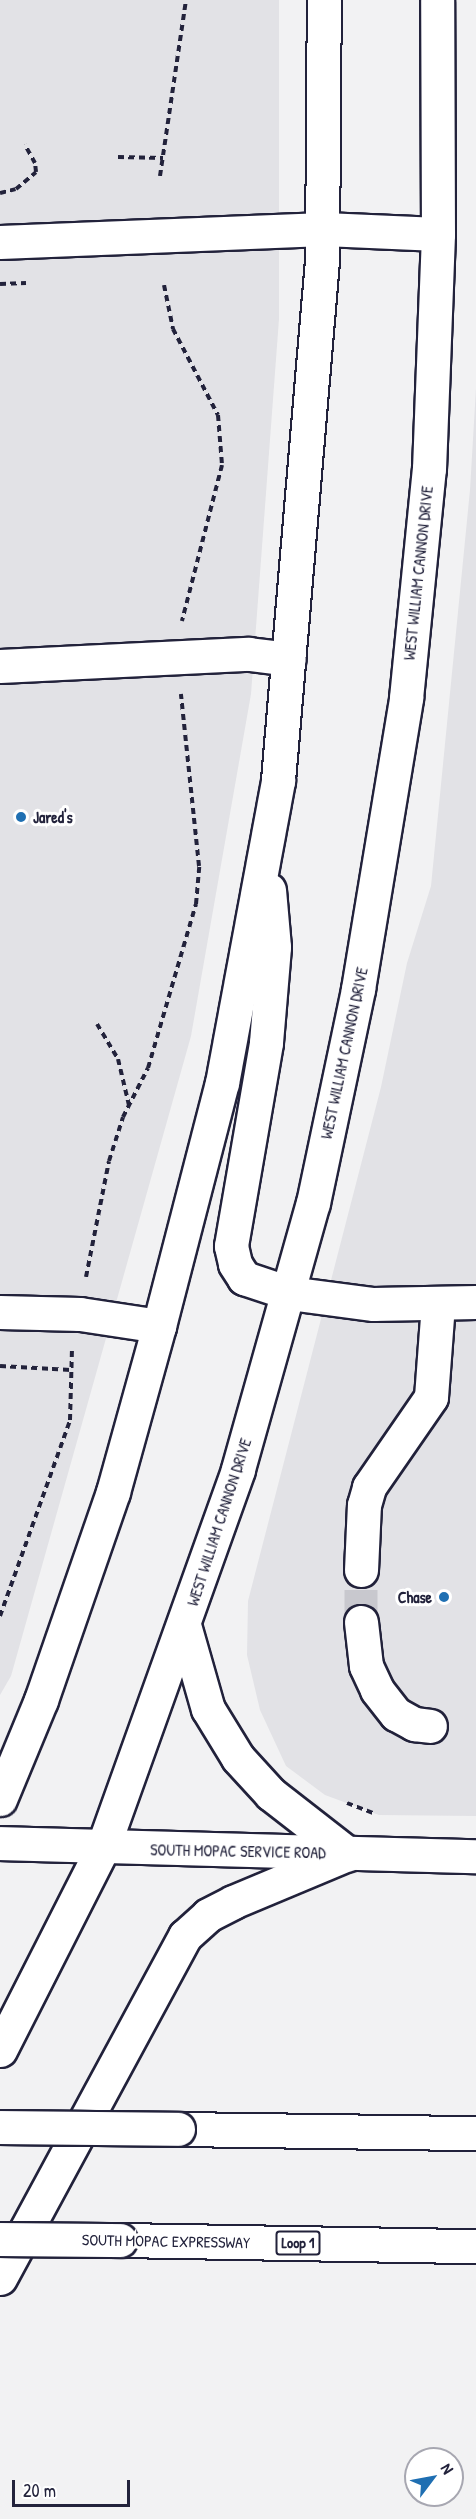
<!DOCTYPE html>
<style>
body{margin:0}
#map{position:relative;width:476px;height:2519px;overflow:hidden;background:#f2f2f3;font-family:"Patrick Hand",sans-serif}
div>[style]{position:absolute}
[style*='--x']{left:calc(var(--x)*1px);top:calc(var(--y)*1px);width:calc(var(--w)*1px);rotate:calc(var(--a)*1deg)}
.built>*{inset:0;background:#e2e2e6}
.minor-tunnel>*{height:33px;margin-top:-16.5px;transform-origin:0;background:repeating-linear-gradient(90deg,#c8c8ce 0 33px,transparent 0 49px)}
.path>*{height:4px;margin-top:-2px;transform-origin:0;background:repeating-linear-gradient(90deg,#22223b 0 6px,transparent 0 10.5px)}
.roads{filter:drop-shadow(2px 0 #22223b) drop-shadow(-2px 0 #22223b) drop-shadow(0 2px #22223b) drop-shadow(0 -2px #22223b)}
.minor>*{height:33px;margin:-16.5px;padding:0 16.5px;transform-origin:16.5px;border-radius:16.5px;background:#fff}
.major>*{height:33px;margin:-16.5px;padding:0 16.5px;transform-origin:16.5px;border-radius:16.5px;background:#fff}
.highway>*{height:33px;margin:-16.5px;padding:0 16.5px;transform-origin:16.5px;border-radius:16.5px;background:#fff}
.bridges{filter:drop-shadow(2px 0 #22223b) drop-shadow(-2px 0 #22223b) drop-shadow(0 2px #22223b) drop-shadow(0 -2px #22223b)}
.highway-bridge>*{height:33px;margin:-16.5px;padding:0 16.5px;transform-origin:16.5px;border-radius:16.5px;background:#fff}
.dots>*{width:16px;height:16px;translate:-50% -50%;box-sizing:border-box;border:3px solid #fff;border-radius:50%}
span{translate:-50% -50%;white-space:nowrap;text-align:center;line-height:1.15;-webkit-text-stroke:6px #fff;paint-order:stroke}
.shield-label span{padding:2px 4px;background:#fff;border:2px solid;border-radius:4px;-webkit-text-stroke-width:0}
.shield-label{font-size:15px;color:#22223b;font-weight:700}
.street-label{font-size:16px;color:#22223b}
.poi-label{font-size:16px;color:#22223b;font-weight:700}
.left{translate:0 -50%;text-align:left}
.right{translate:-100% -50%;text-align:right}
.north{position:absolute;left:404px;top:2447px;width:60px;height:60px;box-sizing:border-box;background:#fff;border:2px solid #a7a7b1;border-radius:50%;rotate:58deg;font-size:16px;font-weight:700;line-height:24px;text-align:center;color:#22223b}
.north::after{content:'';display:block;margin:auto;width:21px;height:27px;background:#1f6fb2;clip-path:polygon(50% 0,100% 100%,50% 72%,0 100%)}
.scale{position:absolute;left:12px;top:2480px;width:118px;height:27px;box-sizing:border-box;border:3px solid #22223b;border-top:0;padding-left:8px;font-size:18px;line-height:21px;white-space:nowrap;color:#22223b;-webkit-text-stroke:4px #fff;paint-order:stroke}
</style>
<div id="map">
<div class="built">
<i style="clip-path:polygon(0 0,279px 0,279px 319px,251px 694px,191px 1036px,11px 1676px,0 1695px)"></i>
<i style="clip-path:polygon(476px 388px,476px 1816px,379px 1815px,325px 1795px,286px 1766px,260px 1710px,247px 1655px,248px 1601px,381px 1087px,407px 963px,431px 886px,470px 490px)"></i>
</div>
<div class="minor-tunnel">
<i style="--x:361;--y:1622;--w:52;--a:-90"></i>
</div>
<div class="path">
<i style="--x:118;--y:157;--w:45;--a:1.3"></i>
<i style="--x:160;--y:176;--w:178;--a:-81.6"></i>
<i style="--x:0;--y:193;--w:16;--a:-14"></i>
<i style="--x:16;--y:189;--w:26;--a:-40"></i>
<i style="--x:36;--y:172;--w:9;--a:-96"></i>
<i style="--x:35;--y:163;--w:21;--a:-119"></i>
<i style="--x:0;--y:284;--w:26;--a:-2"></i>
<i style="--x:164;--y:285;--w:45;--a:78.4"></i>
<i style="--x:173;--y:329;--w:97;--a:62.4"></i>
<i style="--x:218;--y:415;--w:50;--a:85.4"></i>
<i style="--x:222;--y:465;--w:161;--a:104.4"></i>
<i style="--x:97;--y:1024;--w:41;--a:59"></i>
<i style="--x:118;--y:1059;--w:47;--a:76.6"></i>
<i style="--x:86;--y:1277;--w:118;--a:-78.8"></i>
<i style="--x:109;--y:1161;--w:46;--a:-72.3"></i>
<i style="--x:123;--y:1117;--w:55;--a:-63"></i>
<i style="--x:148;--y:1068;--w:171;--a:-73.7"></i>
<i style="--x:196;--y:904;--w:38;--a:-85"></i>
<i style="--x:199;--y:866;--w:173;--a:-96"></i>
<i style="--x:0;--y:1366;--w:71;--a:3.2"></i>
<i style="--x:0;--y:1616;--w:208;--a:-70.3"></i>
<i style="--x:70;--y:1420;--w:70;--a:-88.4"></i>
<i style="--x:347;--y:1803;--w:31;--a:21"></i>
</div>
<div class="roads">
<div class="minor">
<i style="--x:0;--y:242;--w:324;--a:-2.3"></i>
<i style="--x:0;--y:666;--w:249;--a:-2.8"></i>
<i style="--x:249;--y:654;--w:40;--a:7.1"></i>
<i style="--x:289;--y:1293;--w:85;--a:7.5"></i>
<i style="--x:373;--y:1304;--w:103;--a:-1.1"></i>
<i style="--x:0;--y:1312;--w:80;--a:1.4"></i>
<i style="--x:80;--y:1314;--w:80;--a:8.6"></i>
<i style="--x:361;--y:1570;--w:65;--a:-87.4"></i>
<i style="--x:364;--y:1505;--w:19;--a:-74"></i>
<i style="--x:369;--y:1487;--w:109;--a:-55.4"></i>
<i style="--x:431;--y:1397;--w:93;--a:-85.7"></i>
<i style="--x:361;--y:1622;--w:44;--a:83.5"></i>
<i style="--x:366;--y:1666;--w:26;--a:65"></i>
<i style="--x:377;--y:1690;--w:31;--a:52"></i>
<i style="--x:396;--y:1714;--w:21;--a:29"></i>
<i style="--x:414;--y:1724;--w:16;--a:7"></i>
</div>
<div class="major">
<i style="--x:324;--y:229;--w:114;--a:2.5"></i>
<i style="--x:269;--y:890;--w:57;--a:85"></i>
<i style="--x:274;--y:947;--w:96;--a:94.8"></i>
<i style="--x:266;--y:1043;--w:206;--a:99.8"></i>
<i style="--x:231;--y:1246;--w:18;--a:77"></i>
<i style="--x:235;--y:1264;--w:17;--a:57"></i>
<i style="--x:244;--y:1278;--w:47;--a:18.4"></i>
<i style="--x:184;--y:1625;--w:87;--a:74.1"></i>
<i style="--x:208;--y:1709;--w:57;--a:58.5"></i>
<i style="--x:238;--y:1758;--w:49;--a:47.5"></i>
<i style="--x:271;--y:1794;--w:98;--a:37.9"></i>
<i style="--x:0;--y:1799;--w:107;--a:-67.5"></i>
<i style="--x:41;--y:1700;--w:220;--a:-70.9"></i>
<i style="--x:113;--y:1492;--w:172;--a:-74.5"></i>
<i style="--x:159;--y:1326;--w:251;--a:-75.5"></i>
<i style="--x:222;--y:1083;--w:308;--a:-79.5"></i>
<i style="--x:278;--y:780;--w:522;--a:-85.16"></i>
<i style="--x:322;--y:260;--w:260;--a:-89.6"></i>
<i style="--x:0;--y:1843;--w:476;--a:1.6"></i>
<i style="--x:0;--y:2050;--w:228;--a:-63.1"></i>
<i style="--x:103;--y:1847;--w:401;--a:-70.3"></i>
<i style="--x:238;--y:1469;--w:276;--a:-74.3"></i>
<i style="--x:313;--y:1203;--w:219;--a:-78.1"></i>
<i style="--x:358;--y:989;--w:295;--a:-80.6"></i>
<i style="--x:406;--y:698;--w:230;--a:-84.3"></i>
<i style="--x:429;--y:469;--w:235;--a:-87.8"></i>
<i style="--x:438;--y:234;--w:234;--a:-90.2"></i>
<i style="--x:0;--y:2278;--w:389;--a:-61.6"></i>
<i style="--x:185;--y:1936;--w:31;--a:-42"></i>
<i style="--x:208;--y:1915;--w:28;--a:-27"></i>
<i style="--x:233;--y:1902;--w:125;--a:-22.7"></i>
</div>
<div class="highway">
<i style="--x:178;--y:2129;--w:298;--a:0.8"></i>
<i style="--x:120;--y:2240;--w:356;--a:1"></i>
</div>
</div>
<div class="bridges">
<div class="highway-bridge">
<i style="--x:0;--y:2127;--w:178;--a:0.6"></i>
<i style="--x:0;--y:2239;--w:120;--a:0.5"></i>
</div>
</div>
<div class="dots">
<i style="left:21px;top:817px;background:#1f6fb2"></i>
<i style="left:444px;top:1597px;background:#1f6fb2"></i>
</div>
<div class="shield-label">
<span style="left:298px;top:2243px">Loop 1</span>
</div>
<div class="street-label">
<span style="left:418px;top:573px;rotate:-84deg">WEST WILLIAM CANNON DRIVE</span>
<span style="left:344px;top:1053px;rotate:-78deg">WEST WILLIAM CANNON DRIVE</span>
<span style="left:219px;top:1522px;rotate:-72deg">WEST WILLIAM CANNON DRIVE</span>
<span style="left:238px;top:1851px;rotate:1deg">SOUTH MOPAC SERVICE ROAD</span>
<span style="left:166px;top:2241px;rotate:1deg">SOUTH MOPAC EXPRESSWAY</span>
</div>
<div class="poi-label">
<span class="left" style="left:33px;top:817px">Jared's</span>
<span class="right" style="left:432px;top:1597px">Chase</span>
</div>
<div class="north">N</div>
<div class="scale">20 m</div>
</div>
